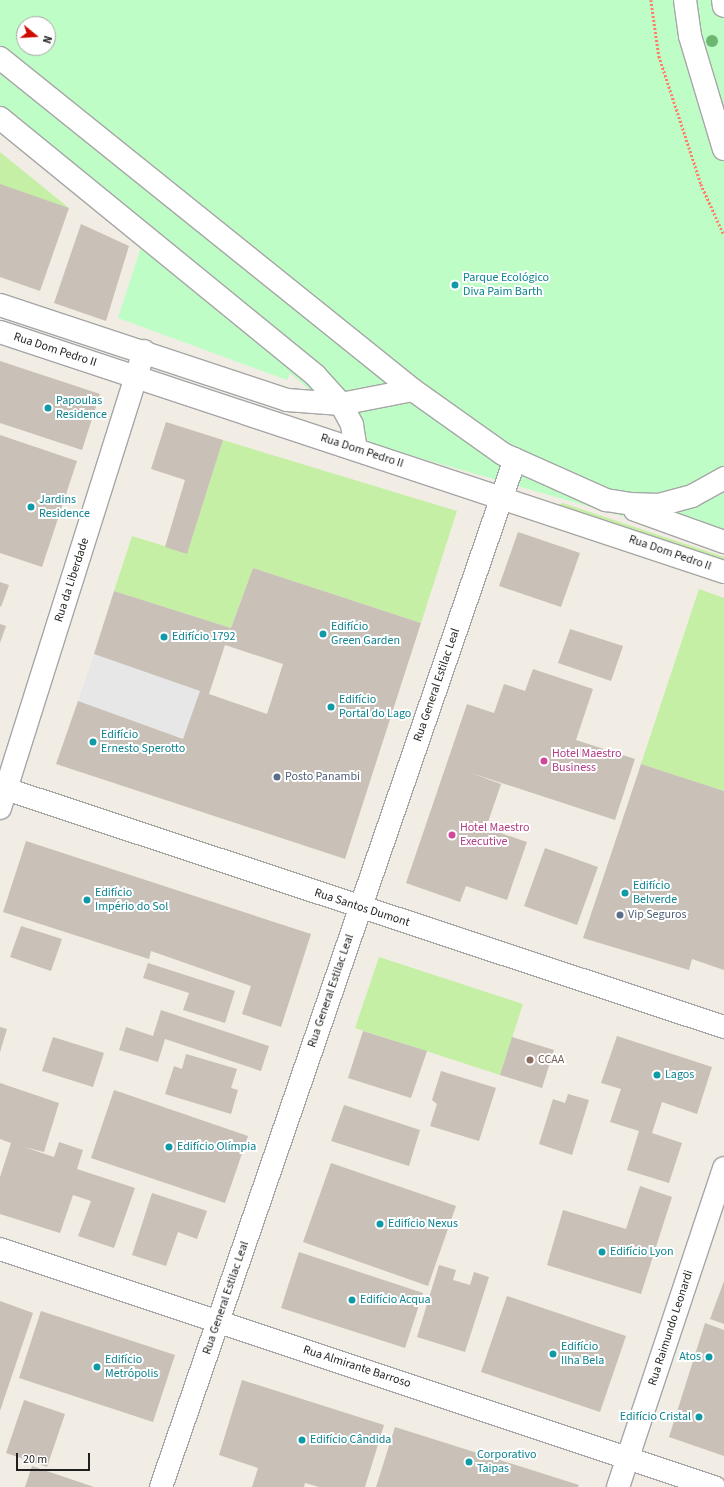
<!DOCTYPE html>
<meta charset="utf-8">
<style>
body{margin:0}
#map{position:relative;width:724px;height:1487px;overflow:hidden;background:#f1ede4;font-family:"Source Sans 3",sans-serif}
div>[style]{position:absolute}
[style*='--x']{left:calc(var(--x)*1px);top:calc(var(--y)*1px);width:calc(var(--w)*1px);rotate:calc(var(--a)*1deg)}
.grass>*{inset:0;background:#c6efa6}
.park>*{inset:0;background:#befec6}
.parking>*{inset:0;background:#e7e7e7}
.building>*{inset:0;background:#c9c0b7}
.path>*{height:2.5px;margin-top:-1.25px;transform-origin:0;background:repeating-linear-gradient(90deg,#ff7e67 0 2px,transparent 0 4px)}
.roads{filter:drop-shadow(1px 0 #a6a6a6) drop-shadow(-1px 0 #a6a6a6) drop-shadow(0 1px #a6a6a6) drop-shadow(0 -1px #a6a6a6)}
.minor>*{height:22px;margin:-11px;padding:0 11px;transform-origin:11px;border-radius:11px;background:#fff}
.trees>*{width:12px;height:12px;margin:-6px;border-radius:50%;background:#6eb572}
.dots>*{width:11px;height:11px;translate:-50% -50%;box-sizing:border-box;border:2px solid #fff;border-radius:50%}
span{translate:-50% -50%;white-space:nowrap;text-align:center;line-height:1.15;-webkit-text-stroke:4px #fff;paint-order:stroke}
.culture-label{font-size:12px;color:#0d838f}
.left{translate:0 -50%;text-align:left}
.right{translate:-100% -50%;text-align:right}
.street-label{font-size:12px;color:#1f1f1f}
.hotel-label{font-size:12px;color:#b23c85}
.service-label{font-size:12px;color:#4e5e75}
.education-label{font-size:12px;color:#785e54}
.north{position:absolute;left:16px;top:16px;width:40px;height:40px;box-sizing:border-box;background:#fff;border:1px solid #a5a5a5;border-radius:50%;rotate:108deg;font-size:11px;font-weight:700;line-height:16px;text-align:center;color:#1f1f1f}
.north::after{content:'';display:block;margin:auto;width:14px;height:18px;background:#ce0a00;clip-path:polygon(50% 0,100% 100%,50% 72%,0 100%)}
.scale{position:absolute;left:16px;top:1453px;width:74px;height:18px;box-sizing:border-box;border:2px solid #1f1f1f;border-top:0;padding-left:5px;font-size:12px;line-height:14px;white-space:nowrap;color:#1f1f1f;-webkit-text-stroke:3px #fff;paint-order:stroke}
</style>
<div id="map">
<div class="grass">
<i style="clip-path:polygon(0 152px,69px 208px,0 185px)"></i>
<i style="clip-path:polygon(223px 440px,457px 511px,421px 623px,253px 568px,231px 628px,114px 591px,132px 536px,187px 553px)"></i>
<i style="clip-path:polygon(563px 503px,724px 557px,724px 563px,561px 510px,558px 505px)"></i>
<i style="clip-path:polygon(699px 589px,724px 598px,724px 791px,641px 764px)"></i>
<i style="clip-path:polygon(379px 957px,523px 1004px,500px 1075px,355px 1028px)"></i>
</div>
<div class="park">
<i style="clip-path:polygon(evenodd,0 0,724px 0,724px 545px,374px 445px,290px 373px,287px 380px,118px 318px,141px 247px,0 126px,0 0,24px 24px,48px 24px,48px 48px,24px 48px,24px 24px)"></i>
</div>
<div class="parking">
<i style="clip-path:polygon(94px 654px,200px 691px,183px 739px,78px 701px)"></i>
</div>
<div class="building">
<i style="clip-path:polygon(0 184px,69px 208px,40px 291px,0 277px)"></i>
<i style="clip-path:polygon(81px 224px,129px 246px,106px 321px,54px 303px)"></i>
<i style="clip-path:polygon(0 361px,100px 394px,82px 450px,0 423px)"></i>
<i style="clip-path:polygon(166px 422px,223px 440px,187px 554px,165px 547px,185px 480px,151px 469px)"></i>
<i style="clip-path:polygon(0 435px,77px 461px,42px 567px,0 553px)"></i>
<i style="clip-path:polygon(518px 532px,580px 553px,561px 607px,499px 586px)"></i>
<i style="clip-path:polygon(evenodd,253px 568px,421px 623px,345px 859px,56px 764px,78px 701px,183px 739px,200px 691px,94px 654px,114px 591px,231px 628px,253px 568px,225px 645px,283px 664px,267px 714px,209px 694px,225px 645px)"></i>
<i style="clip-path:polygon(0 582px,9px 585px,1px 607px,0 606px)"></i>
<i style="clip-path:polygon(0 624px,6px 626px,0 643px)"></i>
<i style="clip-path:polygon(570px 629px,623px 646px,611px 681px,558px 663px)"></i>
<i style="clip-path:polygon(533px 669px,593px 689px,576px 740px,635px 759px,615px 820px,468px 772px,501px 784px,486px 828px,527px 842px,507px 900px,466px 886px,460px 902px,406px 883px,467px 704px,494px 713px,504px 684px,525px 691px)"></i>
<i style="clip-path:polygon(641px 764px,724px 791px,724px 970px,692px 959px,689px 970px,583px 938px)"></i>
<i style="clip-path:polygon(26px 841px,311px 934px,281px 1027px,242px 1014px,251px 986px,151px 951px,149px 959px,3px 912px)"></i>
<i style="clip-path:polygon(545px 848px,598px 867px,577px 925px,524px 906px)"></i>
<i style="clip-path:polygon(21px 926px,62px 939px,51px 971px,10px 957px)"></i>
<i style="clip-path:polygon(148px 963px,235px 991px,225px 1023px,183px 1010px,189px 993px,143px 978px)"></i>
<i style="clip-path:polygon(161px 1010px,269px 1046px,261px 1071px,165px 1039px,158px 1062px,119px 1050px,126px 1027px,153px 1036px)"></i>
<i style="clip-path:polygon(0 1027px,7px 1029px,0 1052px)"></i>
<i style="clip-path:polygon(363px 1031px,427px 1051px,411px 1098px,348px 1078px)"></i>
<i style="clip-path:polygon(617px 1036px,712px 1067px,697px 1114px,662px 1102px,652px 1133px,682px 1143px,669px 1183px,627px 1170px,639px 1131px,610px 1122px,621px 1089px,601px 1083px)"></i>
<i style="clip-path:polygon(53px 1037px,104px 1053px,93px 1087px,42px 1071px)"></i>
<i style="clip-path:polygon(512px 1037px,554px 1050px,542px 1088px,500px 1075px)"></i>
<i style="clip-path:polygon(186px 1054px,237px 1069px,231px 1088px,238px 1090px,231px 1114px,165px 1094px,174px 1066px,182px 1069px)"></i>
<i style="clip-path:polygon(441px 1071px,496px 1088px,479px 1141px,430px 1126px,437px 1104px,432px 1100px)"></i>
<i style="clip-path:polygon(0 1083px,59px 1103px,44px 1152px,24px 1147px,54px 1157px,59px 1142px,83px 1150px,77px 1169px,135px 1188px,114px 1248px,78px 1236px,91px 1201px,73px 1195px,60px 1233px,0 1214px,0 1177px,11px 1143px,0 1139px)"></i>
<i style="clip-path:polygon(114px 1090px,248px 1136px,225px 1203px,91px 1158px)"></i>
<i style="clip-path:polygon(568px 1094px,589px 1100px,572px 1155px,539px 1144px,553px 1099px,565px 1103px)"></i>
<i style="clip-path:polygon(344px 1105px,420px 1130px,409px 1166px,331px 1141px)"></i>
<i style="clip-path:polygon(331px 1163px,456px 1206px,428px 1286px,303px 1242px)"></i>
<i style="clip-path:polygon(640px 1186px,672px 1197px,641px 1294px,547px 1265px,563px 1210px,626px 1229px)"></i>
<i style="clip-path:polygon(152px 1193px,207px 1211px,197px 1239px,178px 1232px,166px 1266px,132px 1255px)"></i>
<i style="clip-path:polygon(299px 1252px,423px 1293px,405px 1348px,281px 1308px)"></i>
<i style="clip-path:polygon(439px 1265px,456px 1270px,453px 1280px,470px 1285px,474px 1272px,489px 1277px,465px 1352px,417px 1337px)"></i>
<i style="clip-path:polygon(724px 1281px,724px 1324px,710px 1319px)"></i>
<i style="clip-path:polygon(507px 1296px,626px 1336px,600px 1412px,481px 1372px)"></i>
<i style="clip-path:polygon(0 1301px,33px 1313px,0 1411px)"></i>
<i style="clip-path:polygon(41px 1311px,175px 1355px,153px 1422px,19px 1378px)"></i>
<i style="clip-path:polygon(705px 1323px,724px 1330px,724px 1456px,669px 1437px)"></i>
<i style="clip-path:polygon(242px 1380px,384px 1425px,365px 1487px,319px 1487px,305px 1483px,304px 1487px,252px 1487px,258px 1468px,219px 1455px)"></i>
<i style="clip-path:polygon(24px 1400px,65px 1414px,47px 1467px,6px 1453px)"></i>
<i style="clip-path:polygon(395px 1427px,579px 1485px,578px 1487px,376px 1487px)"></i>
<i style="clip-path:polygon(32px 1466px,94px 1487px,25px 1487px)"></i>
</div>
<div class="path">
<i style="--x:651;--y:0;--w:57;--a:81.9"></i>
<i style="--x:659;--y:56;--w:135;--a:71.8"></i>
<i style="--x:701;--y:184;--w:56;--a:65.7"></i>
</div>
<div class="roads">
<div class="minor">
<i style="--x:685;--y:0;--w:36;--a:82"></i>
<i style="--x:690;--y:36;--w:118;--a:73.3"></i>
<i style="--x:723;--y:0;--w:6;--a:81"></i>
<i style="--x:0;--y:58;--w:530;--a:38.79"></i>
<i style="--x:413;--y:390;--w:110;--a:35.4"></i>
<i style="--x:503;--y:454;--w:113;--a:24.1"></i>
<i style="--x:606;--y:500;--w:24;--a:9"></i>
<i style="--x:630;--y:504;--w:29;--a:2"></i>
<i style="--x:659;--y:505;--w:34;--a:-15"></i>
<i style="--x:692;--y:496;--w:37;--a:-29"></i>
<i style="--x:0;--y:118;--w:407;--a:39.2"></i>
<i style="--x:315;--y:375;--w:39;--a:48"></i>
<i style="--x:341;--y:404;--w:24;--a:62"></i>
<i style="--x:352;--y:425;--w:24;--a:81"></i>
<i style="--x:0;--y:305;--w:302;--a:18.3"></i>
<i style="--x:287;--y:400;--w:54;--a:4.2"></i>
<i style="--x:341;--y:404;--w:73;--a:-11"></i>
<i style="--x:0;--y:332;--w:763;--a:18.34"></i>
<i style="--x:635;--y:510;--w:95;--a:19.8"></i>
<i style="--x:0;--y:787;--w:763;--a:18.34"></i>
<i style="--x:0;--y:808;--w:479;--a:-72.5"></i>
<i style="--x:0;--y:1249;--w:753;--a:18.43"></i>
<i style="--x:161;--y:1487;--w:1087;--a:-71"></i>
<i style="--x:618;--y:1487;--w:336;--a:-71.6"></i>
</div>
</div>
<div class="trees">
<i style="left:712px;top:41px"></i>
</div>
<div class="dots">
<i style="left:455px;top:285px;background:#0f9aa8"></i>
<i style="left:48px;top:408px;background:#0f9aa8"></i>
<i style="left:31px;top:507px;background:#0f9aa8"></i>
<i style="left:323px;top:634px;background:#0f9aa8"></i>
<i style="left:164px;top:637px;background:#0f9aa8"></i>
<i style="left:331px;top:707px;background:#0f9aa8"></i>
<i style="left:93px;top:742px;background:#0f9aa8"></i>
<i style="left:544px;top:761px;background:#d1479c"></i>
<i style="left:277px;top:777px;background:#5c6f8a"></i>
<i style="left:452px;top:835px;background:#d1479c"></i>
<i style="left:625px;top:893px;background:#0f9aa8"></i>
<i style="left:87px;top:900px;background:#0f9aa8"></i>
<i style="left:620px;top:915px;background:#5c6f8a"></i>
<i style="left:530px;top:1060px;background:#8d6e63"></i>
<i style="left:657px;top:1075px;background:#0f9aa8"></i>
<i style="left:169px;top:1147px;background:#0f9aa8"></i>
<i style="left:380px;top:1224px;background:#0f9aa8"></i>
<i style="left:602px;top:1252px;background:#0f9aa8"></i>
<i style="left:352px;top:1300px;background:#0f9aa8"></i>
<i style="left:553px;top:1354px;background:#0f9aa8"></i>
<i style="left:709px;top:1357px;background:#0f9aa8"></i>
<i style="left:97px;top:1367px;background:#0f9aa8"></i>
<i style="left:699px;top:1417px;background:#0f9aa8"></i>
<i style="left:302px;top:1440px;background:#0f9aa8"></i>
<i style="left:469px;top:1462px;background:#0f9aa8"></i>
</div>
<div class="culture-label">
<span class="left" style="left:463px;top:285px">Parque Ecológico<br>Diva Paim Barth</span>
<span class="left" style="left:56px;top:408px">Papoulas<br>Residence</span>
<span class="left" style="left:39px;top:507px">Jardins<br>Residence</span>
<span class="left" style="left:331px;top:634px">Edifício<br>Green Garden</span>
<span class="left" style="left:172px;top:637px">Edifício 1792</span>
<span class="left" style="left:339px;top:707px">Edifício<br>Portal do Lago</span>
<span class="left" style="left:101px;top:742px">Edifício<br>Ernesto Sperotto</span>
<span class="left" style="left:633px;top:893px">Edifício<br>Belverde</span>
<span class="left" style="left:95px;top:900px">Edifício<br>Império do Sol</span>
<span class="left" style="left:665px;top:1075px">Lagos</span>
<span class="left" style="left:177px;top:1147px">Edifício Olímpia</span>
<span class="left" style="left:388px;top:1224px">Edifício Nexus</span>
<span class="left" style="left:610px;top:1252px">Edifício Lyon</span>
<span class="left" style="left:360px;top:1300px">Edifício Acqua</span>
<span class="left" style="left:561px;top:1354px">Edifício<br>Ilha Bela</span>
<span class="right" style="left:701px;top:1357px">Atos</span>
<span class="left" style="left:105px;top:1367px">Edifício<br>Metrópolis</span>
<span class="right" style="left:691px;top:1417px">Edifício Cristal</span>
<span class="left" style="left:310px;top:1440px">Edifício Cândida</span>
<span class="left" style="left:477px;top:1462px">Corporativo<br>Taipas</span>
</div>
<div class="street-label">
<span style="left:55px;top:350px;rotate:18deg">Rua Dom Pedro II</span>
<span style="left:362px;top:451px;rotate:18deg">Rua Dom Pedro II</span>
<span style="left:670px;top:553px;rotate:19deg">Rua Dom Pedro II</span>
<span style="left:72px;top:580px;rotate:-72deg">Rua da Liberdade</span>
<span style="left:437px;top:685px;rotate:-71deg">Rua General Estilac Leal</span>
<span style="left:362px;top:908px;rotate:18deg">Rua Santos Dumont</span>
<span style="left:331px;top:991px;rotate:-71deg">Rua General Estilac Leal</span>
<span style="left:226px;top:1298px;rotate:-71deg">Rua General Estilac Leal</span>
<span style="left:671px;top:1328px;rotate:-72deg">Rua Raimundo Leonardi</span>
<span style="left:357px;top:1367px;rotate:18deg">Rua Almirante Barroso</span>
</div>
<div class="hotel-label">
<span class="left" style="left:552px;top:761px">Hotel Maestro<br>Business</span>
<span class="left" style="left:460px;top:835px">Hotel Maestro<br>Executive</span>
</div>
<div class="service-label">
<span class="left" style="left:285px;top:777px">Posto Panambi</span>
<span class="left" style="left:628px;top:915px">Vip Seguros</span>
</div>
<div class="education-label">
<span class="left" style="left:538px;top:1060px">CCAA</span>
</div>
<div class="north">N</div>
<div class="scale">20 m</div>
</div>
